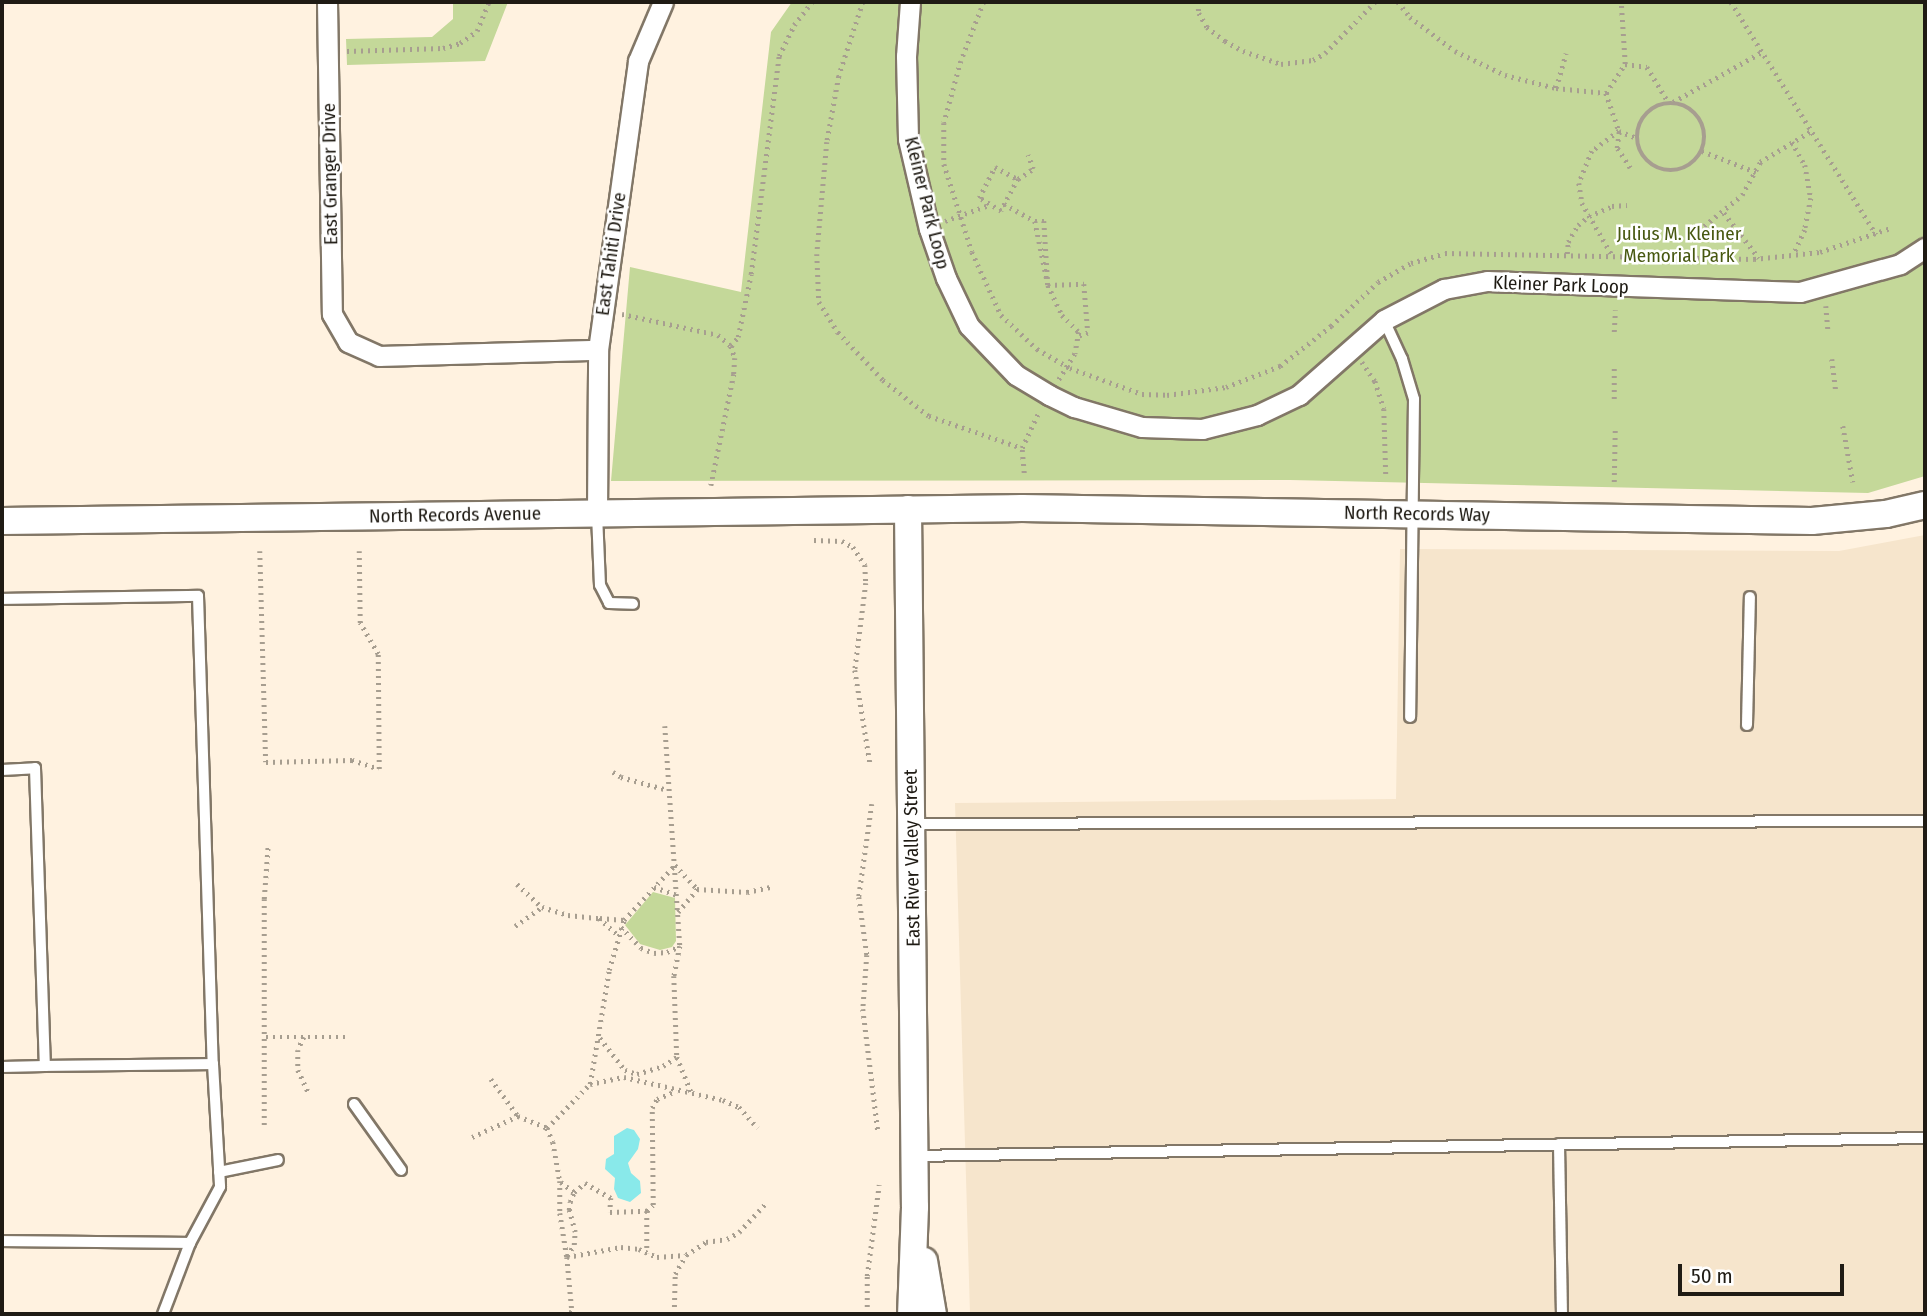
<!DOCTYPE html>
<style>
body{margin:0}
#map{position:relative;width:1927px;height:1316px;overflow:hidden;background:#fff2e0;font-family:"Fira Sans Condensed",sans-serif}
div>[style]{position:absolute}
[style*='--x']{left:calc(var(--x)*1px);top:calc(var(--y)*1px);width:calc(var(--w)*1px);rotate:calc(var(--a)*1deg)}
.built>*{inset:0;background:#f6e5cc}
.green>*{inset:0;background:#c4d899}
.water>*{inset:0;background:#89e9ea}
.path>*{height:4.5px;margin-top:-2.25px;transform-origin:0;background:repeating-linear-gradient(90deg,#a79e90 0 2px,transparent 0 7px)}
.path>.ring{margin:-2.25px;padding:0;box-sizing:content-box;background:none;border:4.5px solid #a79e90;border-radius:50%}
.roads{filter:drop-shadow(2px 0 #827767) drop-shadow(-2px 0 #827767) drop-shadow(0 2px #827767) drop-shadow(0 -2px #827767)}
.lane>*{height:10px;margin:-5px;padding:0 5px;transform-origin:5px;border-radius:5px;background:#fff}
.street>*{height:19px;margin:-9.5px;padding:0 9.5px;transform-origin:9.5px;border-radius:9.5px;background:#fff}
.secondary>*{height:26px;margin:-13px;padding:0 13px;transform-origin:13px;border-radius:13px;background:#fff}
span{translate:-50% -50%;white-space:nowrap;text-align:center;line-height:1.15;-webkit-text-stroke:5px #fff;paint-order:stroke}
.street-label{font-size:19px;color:#1f1b14}
.park-label{font-size:19px;color:#475810}
.frame{position:absolute;inset:0;border:4px solid #1f1b14;pointer-events:none}
.scale{position:absolute;left:1678px;top:1264px;width:166px;height:32px;box-sizing:border-box;border:4px solid #1f1b14;border-top:0;padding-left:9px;font-size:21px;line-height:24px;white-space:nowrap;color:#1f1b14;-webkit-text-stroke:5px #fff;paint-order:stroke}
</style>
<div id="map">
<div class="built">
<i style="clip-path:polygon(1925px 535px,1925px 1314px,970px 1314px,955px 803px,1396px 799px,1400px 549px,1839px 551px)"></i>
</div>
<div class="green">
<i style="clip-path:polygon(453px 2px,508px 2px,485px 61px,347px 65px,346px 39px,432px 37px,453px 19px)"></i>
<i style="clip-path:polygon(792px 2px,1925px 2px,1925px 476px,1868px 493px,1290px 480px,611px 481px,630px 267px,741px 292px,771px 32px)"></i>
<i style="clip-path:polygon(653px 892px,675px 898px,676px 941px,672px 947px,660px 950px,640px 944px,625px 925px)"></i>
</div>
<div class="water">
<i style="clip-path:polygon(627px 1128px,634px 1130px,640px 1139px,638px 1149px,628px 1163px,631px 1173px,640px 1181px,641px 1193px,630px 1202px,618px 1198px,614px 1189px,615px 1178px,605px 1169px,606px 1159px,614px 1154px,614px 1136px)"></i>
</div>
<div class="path">
<i style="--x:863;--y:2;--w:78;--a:108"></i>
<i style="--x:839;--y:76;--w:67;--a:100.3"></i>
<i style="--x:827;--y:142;--w:112;--a:95.1"></i>
<i style="--x:817;--y:254;--w:48;--a:87.6"></i>
<i style="--x:819;--y:302;--w:36;--a:58"></i>
<i style="--x:838;--y:332;--w:66;--a:46.8"></i>
<i style="--x:883;--y:380;--w:58;--a:38"></i>
<i style="--x:929;--y:416;--w:98;--a:19"></i>
<i style="--x:984;--y:2;--w:63;--a:111.3"></i>
<i style="--x:961;--y:61;--w:64;--a:105.3"></i>
<i style="--x:944;--y:123;--w:41;--a:90"></i>
<i style="--x:944;--y:164;--w:92;--a:72.3"></i>
<i style="--x:972;--y:252;--w:69;--a:65.3"></i>
<i style="--x:1001;--y:315;--w:50;--a:43.4"></i>
<i style="--x:1037;--y:349;--w:38;--a:30"></i>
<i style="--x:1070;--y:368;--w:77;--a:19.9"></i>
<i style="--x:1142;--y:394;--w:25;--a:2"></i>
<i style="--x:1167;--y:395;--w:60;--a:-7.7"></i>
<i style="--x:1226;--y:387;--w:58;--a:-21.3"></i>
<i style="--x:1280;--y:366;--w:65;--a:-38.1"></i>
<i style="--x:1331;--y:326;--w:64;--a:-43.1"></i>
<i style="--x:1378;--y:282;--w:38;--a:-30"></i>
<i style="--x:1411;--y:263;--w:35;--a:-16"></i>
<i style="--x:1445;--y:253;--w:309;--a:1.1"></i>
<i style="--x:1754;--y:259;--w:66;--a:-6.1"></i>
<i style="--x:1820;--y:252;--w:75;--a:-18.7"></i>
<i style="--x:1198;--y:2;--w:11;--a:85"></i>
<i style="--x:1199;--y:13;--w:16;--a:60"></i>
<i style="--x:1207;--y:27;--w:23;--a:38"></i>
<i style="--x:1225;--y:41;--w:21;--a:29"></i>
<i style="--x:1243;--y:51;--w:40;--a:18.9"></i>
<i style="--x:1281;--y:64;--w:32;--a:-7"></i>
<i style="--x:1313;--y:60;--w:14;--a:-30"></i>
<i style="--x:1325;--y:53;--w:71;--a:-45.6"></i>
<i style="--x:1398;--y:2;--w:19;--a:51"></i>
<i style="--x:1410;--y:17;--w:56;--a:37.1"></i>
<i style="--x:1455;--y:51;--w:55;--a:25.6"></i>
<i style="--x:1505;--y:75;--w:53;--a:14.3"></i>
<i style="--x:1556;--y:88;--w:50;--a:5.7"></i>
<i style="--x:1606;--y:93;--w:40;--a:71.1"></i>
<i style="--x:1619;--y:131;--w:34;--a:143"></i>
<i style="--x:1592;--y:151;--w:35;--a:112"></i>
<i style="--x:1579;--y:183;--w:20;--a:81"></i>
<i style="--x:1582;--y:203;--w:60;--a:60"></i>
<i style="--x:1731;--y:2;--w:274;--a:58"></i>
<i style="--x:347;--y:51;--w:96;--a:-1.8"></i>
<i style="--x:443;--y:48;--w:18;--a:-16"></i>
<i style="--x:460;--y:43;--w:21;--a:-35"></i>
<i style="--x:477;--y:31;--w:31;--a:-68"></i>
<i style="--x:1625;--y:64;--w:22;--a:8"></i>
<i style="--x:1647;--y:67;--w:42;--a:58.6"></i>
<i style="--x:1556;--y:88;--w:36;--a:-74"></i>
<i style="--x:1606;--y:93;--w:35;--a:-57"></i>
<i style="--x:1625;--y:64;--w:62;--a:-93.7"></i>
<i style="--x:1673;--y:102;--w:102;--a:-29.3"></i>
<i class="ring" style="left:1637px;top:103px;width:63.5px;height:63.5px"></i>
<i style="--x:1792;--y:142;--w:26;--a:61"></i>
<i style="--x:1805;--y:165;--w:34;--a:80"></i>
<i style="--x:1811;--y:198;--w:33;--a:101"></i>
<i style="--x:1805;--y:230;--w:26;--a:115"></i>
<i style="--x:1702;--y:151;--w:58;--a:21.3"></i>
<i style="--x:995;--y:167;--w:26;--a:28"></i>
<i style="--x:1018;--y:179;--w:36;--a:118"></i>
<i style="--x:1001;--y:211;--w:26;--a:-149"></i>
<i style="--x:979;--y:198;--w:35;--a:-63"></i>
<i style="--x:1630;--y:168;--w:24;--a:-123"></i>
<i style="--x:1617;--y:148;--w:17;--a:-83"></i>
<i style="--x:1619;--y:131;--w:19;--a:21"></i>
<i style="--x:1018;--y:179;--w:18;--a:-34"></i>
<i style="--x:1033;--y:169;--w:15;--a:-110"></i>
<i style="--x:1004;--y:204;--w:35;--a:29"></i>
<i style="--x:1035;--y:221;--w:65;--a:78.5"></i>
<i style="--x:1048;--y:285;--w:33;--a:65"></i>
<i style="--x:1062;--y:315;--w:24;--a:45"></i>
<i style="--x:1079;--y:332;--w:22;--a:100"></i>
<i style="--x:1075;--y:354;--w:31;--a:122"></i>
<i style="--x:1724;--y:213;--w:57;--a:52.1"></i>
<i style="--x:945;--y:221;--w:47;--a:-20"></i>
<i style="--x:1035;--y:221;--w:9;--a:0"></i>
<i style="--x:1044;--y:221;--w:64;--a:86.4"></i>
<i style="--x:1048;--y:285;--w:36;--a:-2"></i>
<i style="--x:1084;--y:284;--w:49;--a:85.3"></i>
<i style="--x:1088;--y:333;--w:9;--a:162"></i>
<i style="--x:1704;--y:226;--w:49;--a:-39.2"></i>
<i style="--x:1742;--y:195;--w:38;--a:-61"></i>
<i style="--x:1760;--y:162;--w:60;--a:-31.3"></i>
<i style="--x:1567;--y:254;--w:12;--a:-85"></i>
<i style="--x:1568;--y:242;--w:20;--a:-60"></i>
<i style="--x:1578;--y:225;--w:14;--a:-39"></i>
<i style="--x:1589;--y:216;--w:25;--a:-23"></i>
<i style="--x:1612;--y:206;--w:15;--a:-4"></i>
<i style="--x:1826;--y:306;--w:23;--a:85"></i>
<i style="--x:622;--y:314;--w:98;--a:12.3"></i>
<i style="--x:718;--y:335;--w:17;--a:40"></i>
<i style="--x:731;--y:346;--w:13;--a:72"></i>
<i style="--x:735;--y:358;--w:16;--a:94"></i>
<i style="--x:734;--y:374;--w:114;--a:101.6"></i>
<i style="--x:1614;--y:332;--w:22;--a:-87"></i>
<i style="--x:731;--y:346;--w:11;--a:-52"></i>
<i style="--x:738;--y:337;--w:64;--a:-78.3"></i>
<i style="--x:751;--y:274;--w:220;--a:-82.7"></i>
<i style="--x:779;--y:56;--w:34;--a:-64"></i>
<i style="--x:794;--y:25;--w:29;--a:-52"></i>
<i style="--x:1832;--y:359;--w:34;--a:83"></i>
<i style="--x:1362;--y:362;--w:23;--a:56"></i>
<i style="--x:1375;--y:381;--w:29;--a:72"></i>
<i style="--x:1384;--y:409;--w:69;--a:88.3"></i>
<i style="--x:1614;--y:399;--w:35;--a:-90"></i>
<i style="--x:1843;--y:426;--w:57;--a:79.9"></i>
<i style="--x:1024;--y:473;--w:25;--a:-95"></i>
<i style="--x:1022;--y:448;--w:38;--a:-65"></i>
<i style="--x:1614;--y:482;--w:52;--a:-88.9"></i>
<i style="--x:814;--y:540;--w:28;--a:2"></i>
<i style="--x:842;--y:541;--w:13;--a:29"></i>
<i style="--x:853;--y:547;--w:22;--a:56"></i>
<i style="--x:865;--y:565;--w:18;--a:87"></i>
<i style="--x:866;--y:583;--w:88;--a:97.2"></i>
<i style="--x:855;--y:670;--w:94;--a:80.8"></i>
<i style="--x:260;--y:551;--w:211;--a:88.4"></i>
<i style="--x:266;--y:762;--w:86;--a:-1.3"></i>
<i style="--x:352;--y:760;--w:28;--a:18"></i>
<i style="--x:379;--y:769;--w:115;--a:-90.5"></i>
<i style="--x:378;--y:654;--w:36;--a:-120"></i>
<i style="--x:360;--y:623;--w:72;--a:-90.8"></i>
<i style="--x:665;--y:726;--w:221;--a:86.1"></i>
<i style="--x:680;--y:946;--w:31;--a:101"></i>
<i style="--x:674;--y:976;--w:81;--a:87.9"></i>
<i style="--x:677;--y:1057;--w:38;--a:68"></i>
<i style="--x:613;--y:772;--w:9;--a:32"></i>
<i style="--x:621;--y:777;--w:49;--a:15.5"></i>
<i style="--x:872;--y:804;--w:94;--a:98"></i>
<i style="--x:859;--y:897;--w:59;--a:82.1"></i>
<i style="--x:867;--y:955;--w:54;--a:94.2"></i>
<i style="--x:863;--y:1009;--w:124;--a:83"></i>
<i style="--x:517;--y:884;--w:34;--a:43"></i>
<i style="--x:542;--y:907;--w:27;--a:17"></i>
<i style="--x:568;--y:915;--w:31;--a:6"></i>
<i style="--x:599;--y:918;--w:24;--a:42"></i>
<i style="--x:654;--y:887;--w:24;--a:19"></i>
<i style="--x:678;--y:912;--w:30;--a:-50"></i>
<i style="--x:600;--y:918;--w:24;--a:5"></i>
<i style="--x:515;--y:926;--w:33;--a:-35"></i>
<i style="--x:621;--y:927;--w:29;--a:46"></i>
<i style="--x:641;--y:948;--w:14;--a:21"></i>
<i style="--x:654;--y:953;--w:13;--a:-4"></i>
<i style="--x:667;--y:952;--w:14;--a:-25"></i>
<i style="--x:266;--y:1037;--w:80;--a:0"></i>
<i style="--x:304;--y:1037;--w:14;--a:115"></i>
<i style="--x:298;--y:1050;--w:20;--a:90"></i>
<i style="--x:298;--y:1070;--w:26;--a:65"></i>
<i style="--x:600;--y:1038;--w:41;--a:52"></i>
<i style="--x:625;--y:1070;--w:13;--a:18"></i>
<i style="--x:637;--y:1074;--w:27;--a:-17"></i>
<i style="--x:663;--y:1066;--w:17;--a:-33"></i>
<i style="--x:491;--y:1079;--w:46;--a:53.9"></i>
<i style="--x:518;--y:1116;--w:31;--a:22"></i>
<i style="--x:547;--y:1128;--w:15;--a:67"></i>
<i style="--x:553;--y:1142;--w:40;--a:80"></i>
<i style="--x:560;--y:1181;--w:32;--a:90"></i>
<i style="--x:560;--y:1213;--w:45;--a:81"></i>
<i style="--x:567;--y:1257;--w:54;--a:84.7"></i>
<i style="--x:572;--y:1311;--w:4;--a:124"></i>
<i style="--x:590;--y:1084;--w:116;--a:-80.5"></i>
<i style="--x:609;--y:970;--w:52;--a:-73.3"></i>
<i style="--x:624;--y:920;--w:75;--a:-47.2"></i>
<i style="--x:675;--y:865;--w:33;--a:47"></i>
<i style="--x:697;--y:889;--w:50;--a:3.4"></i>
<i style="--x:747;--y:892;--w:25;--a:-12"></i>
<i style="--x:264;--y:1125;--w:226;--a:-90"></i>
<i style="--x:264;--y:899;--w:54;--a:-85.8"></i>
<i style="--x:547;--y:1128;--w:62;--a:-45.7"></i>
<i style="--x:590;--y:1084;--w:35;--a:-12"></i>
<i style="--x:624;--y:1077;--w:102;--a:13.1"></i>
<i style="--x:723;--y:1100;--w:17;--a:24"></i>
<i style="--x:739;--y:1107;--w:28;--a:48"></i>
<i style="--x:472;--y:1137;--w:51;--a:-24.5"></i>
<i style="--x:561;--y:1182;--w:16;--a:38"></i>
<i style="--x:647;--y:1211;--w:8;--a:-45"></i>
<i style="--x:653;--y:1205;--w:97;--a:-90.6"></i>
<i style="--x:652;--y:1108;--w:10;--a:-61"></i>
<i style="--x:657;--y:1099;--w:21;--a:-23"></i>
<i style="--x:567;--y:1256;--w:13;--a:-58"></i>
<i style="--x:574;--y:1245;--w:13;--a:-86"></i>
<i style="--x:575;--y:1232;--w:23;--a:-105"></i>
<i style="--x:569;--y:1210;--w:8;--a:-83"></i>
<i style="--x:570;--y:1202;--w:11;--a:-68"></i>
<i style="--x:574;--y:1192;--w:14;--a:-39"></i>
<i style="--x:585;--y:1183;--w:30;--a:30"></i>
<i style="--x:611;--y:1198;--w:14;--a:94"></i>
<i style="--x:610;--y:1212;--w:37;--a:-2"></i>
<i style="--x:647;--y:1211;--w:42;--a:90"></i>
<i style="--x:567;--y:1257;--w:55;--a:-10.5"></i>
<i style="--x:621;--y:1247;--w:18;--a:6"></i>
<i style="--x:639;--y:1249;--w:20;--a:24"></i>
<i style="--x:657;--y:1257;--w:28;--a:-4"></i>
<i style="--x:674;--y:1314;--w:40;--a:-88.6"></i>
<i style="--x:675;--y:1274;--w:22;--a:-60"></i>
<i style="--x:686;--y:1255;--w:24;--a:-33"></i>
<i style="--x:706;--y:1242;--w:21;--a:-8"></i>
<i style="--x:727;--y:1239;--w:14;--a:-30"></i>
<i style="--x:739;--y:1232;--w:38;--a:-47"></i>
<i style="--x:867;--y:1314;--w:38;--a:-90"></i>
<i style="--x:867;--y:1276;--w:92;--a:-82.5"></i>
</div>
<div class="roads">
<div class="lane">
<i style="--x:1384;--y:320;--w:43;--a:65.2"></i>
<i style="--x:1402;--y:359;--w:42;--a:73.3"></i>
<i style="--x:1414;--y:399;--w:318;--a:90.7"></i>
<i style="--x:597;--y:514;--w:71;--a:87.6"></i>
<i style="--x:600;--y:585;--w:20;--a:63"></i>
<i style="--x:609;--y:603;--w:24;--a:2"></i>
<i style="--x:2;--y:599;--w:196;--a:-0.9"></i>
<i style="--x:198;--y:596;--w:468;--a:88.2"></i>
<i style="--x:213;--y:1064;--w:123;--a:86.7"></i>
<i style="--x:220;--y:1187;--w:64;--a:118.2"></i>
<i style="--x:190;--y:1243;--w:188;--a:-179.4"></i>
<i style="--x:1747;--y:725;--w:128;--a:-88.7"></i>
<i style="--x:2;--y:770;--w:33;--a:-3"></i>
<i style="--x:35;--y:768;--w:298;--a:88.1"></i>
<i style="--x:45;--y:1066;--w:43;--a:178.7"></i>
<i style="--x:914;--y:824;--w:1011;--a:-0.17"></i>
<i style="--x:45;--y:1066;--w:168;--a:-0.7"></i>
<i style="--x:354;--y:1104;--w:81;--a:54.5"></i>
<i style="--x:1559;--y:1144;--w:170;--a:89"></i>
<i style="--x:915;--y:1156;--w:1010;--a:-1.02"></i>
<i style="--x:219;--y:1172;--w:60;--a:-11.5"></i>
<i style="--x:163;--y:1314;--w:76;--a:-69.2"></i>
</div>
<div class="street">
<i style="--x:327;--y:2;--w:312;--a:89.1"></i>
<i style="--x:332;--y:314;--w:32;--a:60"></i>
<i style="--x:348;--y:342;--w:34;--a:24"></i>
<i style="--x:379;--y:356;--w:219;--a:-1.6"></i>
<i style="--x:910;--y:2;--w:54;--a:94.2"></i>
<i style="--x:906;--y:56;--w:83;--a:88.6"></i>
<i style="--x:908;--y:139;--w:92;--a:76.9"></i>
<i style="--x:929;--y:229;--w:52;--a:70.9"></i>
<i style="--x:946;--y:278;--w:53;--a:64.4"></i>
<i style="--x:969;--y:326;--w:68;--a:46.2"></i>
<i style="--x:1016;--y:375;--w:39;--a:31"></i>
<i style="--x:1049;--y:395;--w:28;--a:26"></i>
<i style="--x:1074;--y:407;--w:71;--a:16.4"></i>
<i style="--x:1142;--y:427;--w:60;--a:1.9"></i>
<i style="--x:1202;--y:429;--w:57;--a:-14.3"></i>
<i style="--x:1257;--y:415;--w:47;--a:-25.5"></i>
<i style="--x:1299;--y:395;--w:113;--a:-41.4"></i>
<i style="--x:1384;--y:320;--w:68;--a:-27.3"></i>
<i style="--x:1444;--y:289;--w:44;--a:-10.5"></i>
<i style="--x:1487;--y:281;--w:313;--a:2"></i>
<i style="--x:1800;--y:292;--w:104;--a:-15.6"></i>
<i style="--x:1900;--y:264;--w:30;--a:-33"></i>
<i style="--x:597;--y:513;--w:163;--a:-89.6"></i>
<i style="--x:598;--y:350;--w:292;--a:-82.1"></i>
<i style="--x:638;--y:61;--w:64;--a:-67"></i>
</div>
<div class="secondary">
<i style="--x:908;--y:509;--w:698;--a:89.43"></i>
<i style="--x:915;--y:1207;--w:107;--a:92.1"></i>
<i style="--x:2;--y:521;--w:1020;--a:-0.73"></i>
<i style="--x:1022;--y:508;--w:790;--a:0.94"></i>
<i style="--x:1812;--y:521;--w:74;--a:-5.4"></i>
<i style="--x:1886;--y:514;--w:40;--a:-13"></i>
<i style="--x:924;--y:1261;--w:54;--a:80.4"></i>
</div>
</div>
<div class="street-label">
<span style="left:330px;top:174px;rotate:-91deg">East Granger Drive</span>
<span style="left:927px;top:203px;rotate:76deg">Kleiner Park Loop</span>
<span style="left:611px;top:254px;rotate:-82deg">East Tahiti Drive</span>
<span style="left:1561px;top:285px;rotate:2deg">Kleiner Park Loop</span>
<span style="left:1417px;top:514px;rotate:1deg">North Records Way</span>
<span style="left:455px;top:515px;rotate:-1deg">North Records Avenue</span>
<span style="left:912px;top:858px;rotate:-91deg">East River Valley Street</span>
</div>
<div class="park-label">
<span style="left:1679px;top:245px">Julius M. Kleiner<br>Memorial Park</span>
</div>
<div class="frame"></div>
<div class="scale">50 m</div>
</div>
